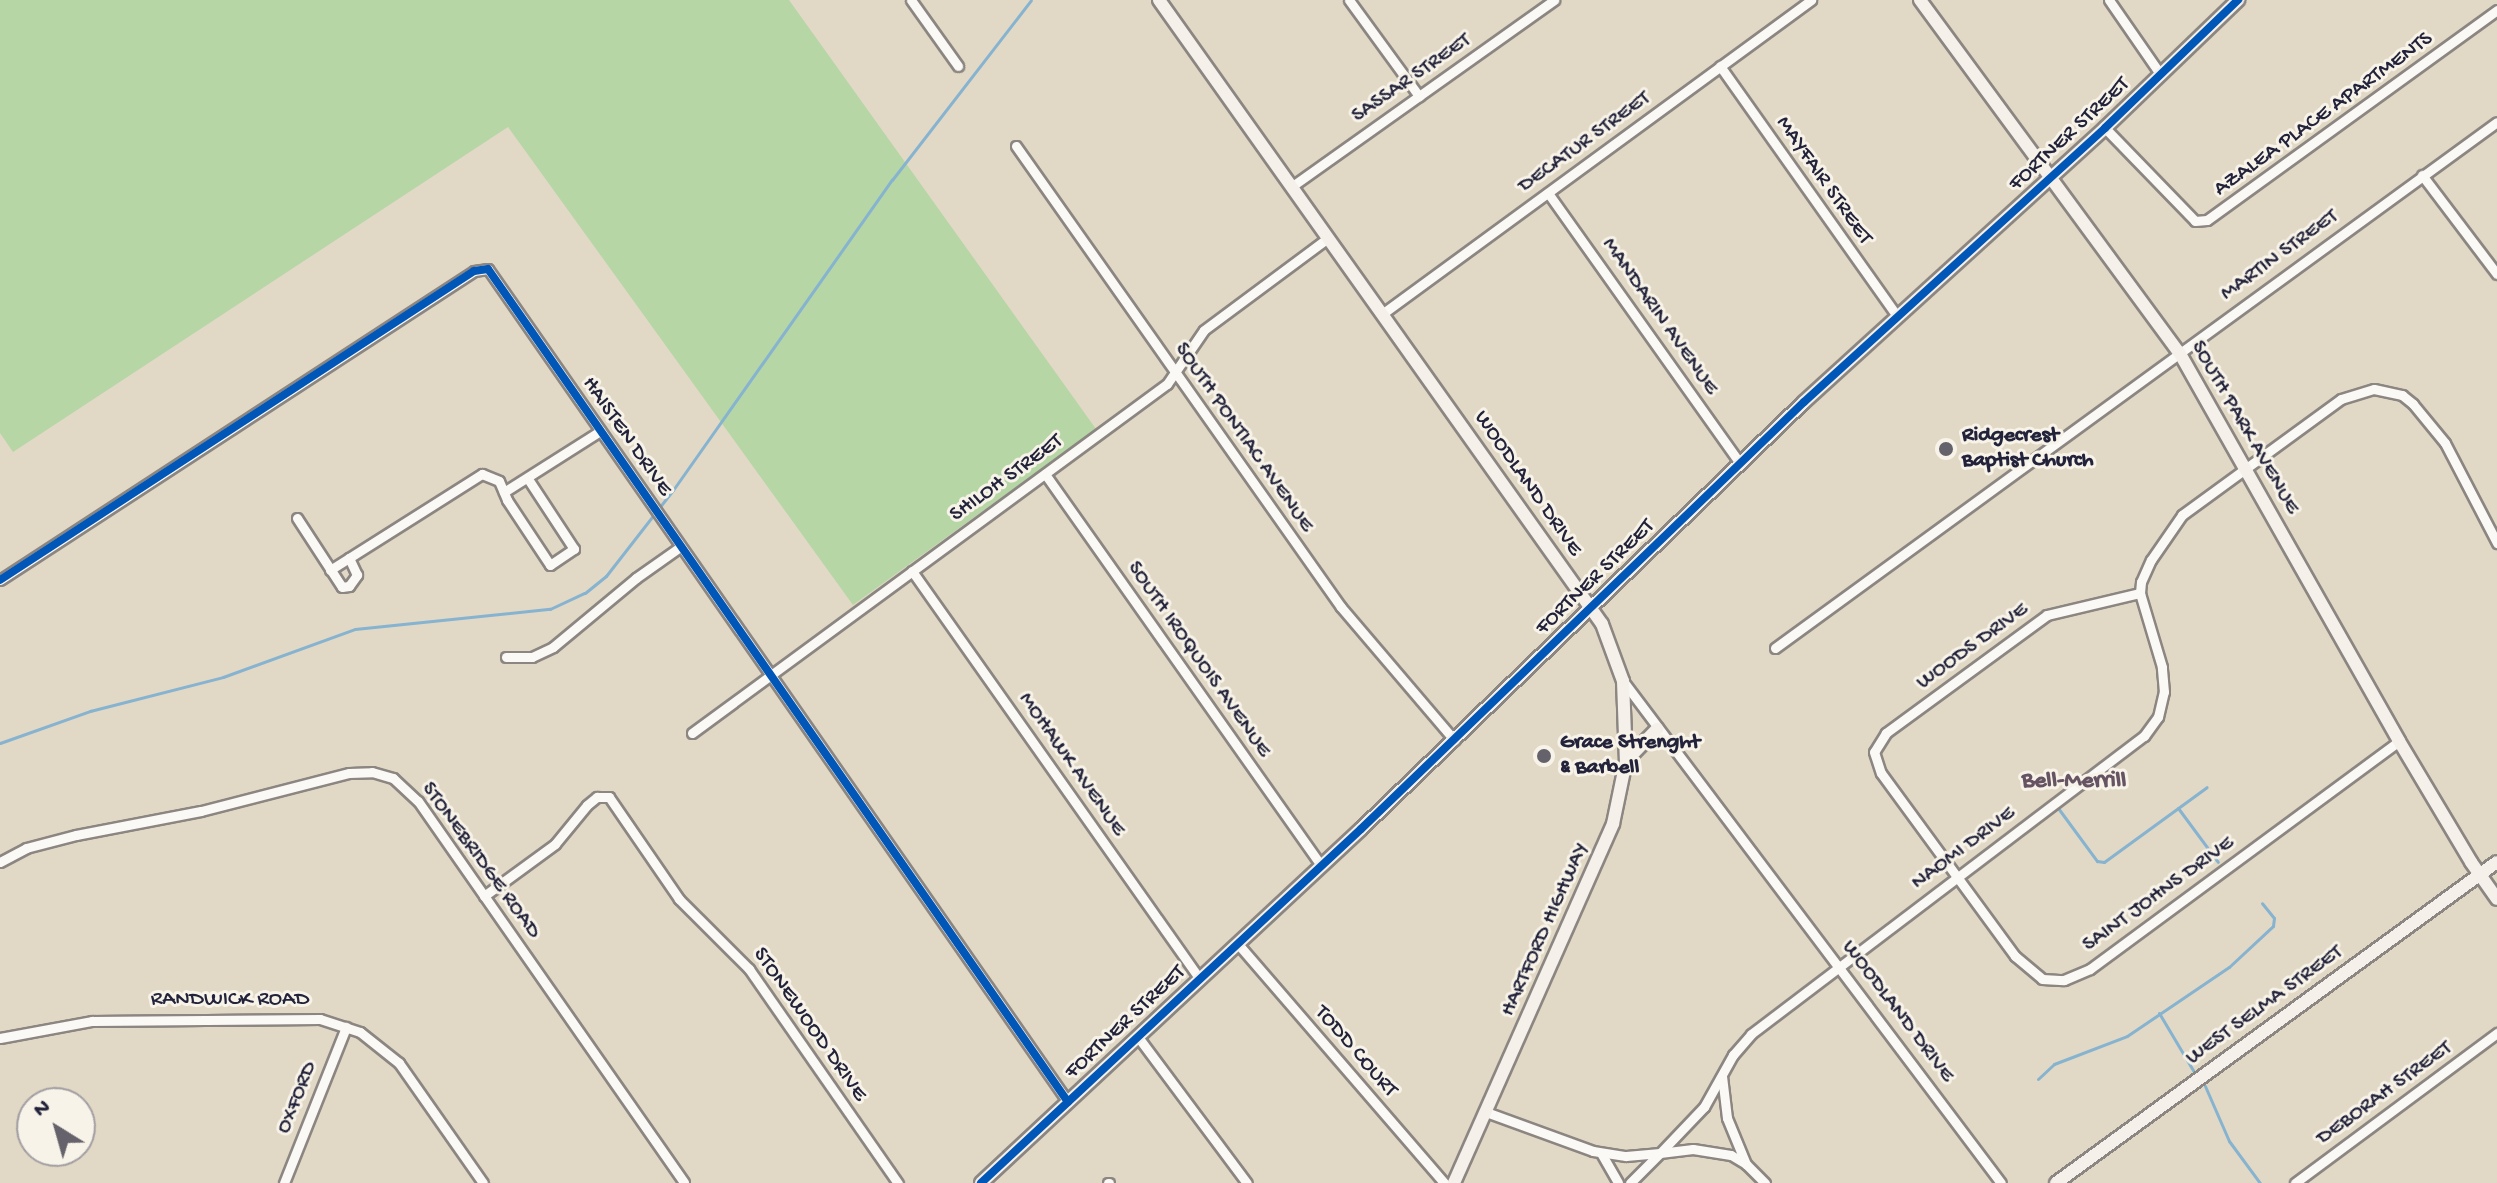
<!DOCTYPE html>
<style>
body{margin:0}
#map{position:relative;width:2497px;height:1183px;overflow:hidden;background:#e2d8c6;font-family:"Gochi Hand",sans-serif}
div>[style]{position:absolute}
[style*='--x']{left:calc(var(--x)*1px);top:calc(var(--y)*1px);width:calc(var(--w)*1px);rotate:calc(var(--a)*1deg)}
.green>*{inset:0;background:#b6d6a6}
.stream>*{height:3px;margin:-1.5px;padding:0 1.5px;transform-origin:1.5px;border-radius:1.5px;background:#86b3cf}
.roads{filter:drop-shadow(2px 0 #8b8681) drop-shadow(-2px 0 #8b8681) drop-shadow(0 2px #8b8681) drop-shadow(0 -2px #8b8681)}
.street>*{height:9px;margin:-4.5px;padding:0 4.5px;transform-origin:4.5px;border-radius:4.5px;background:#fbf9f6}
.secondary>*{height:12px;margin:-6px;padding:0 6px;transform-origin:6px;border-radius:6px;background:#f5f0e9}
.cycleway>*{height:8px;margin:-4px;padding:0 4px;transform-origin:4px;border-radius:4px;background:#0057b8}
.dots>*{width:22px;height:22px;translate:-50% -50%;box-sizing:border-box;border:4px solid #f7f3e8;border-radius:50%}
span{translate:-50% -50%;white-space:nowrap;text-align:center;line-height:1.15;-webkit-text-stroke:6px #f7f3e8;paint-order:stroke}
.street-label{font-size:22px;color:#22223b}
.poi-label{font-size:22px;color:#22223b;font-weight:700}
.left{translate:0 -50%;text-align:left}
.neighbourhood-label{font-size:24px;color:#665462;font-weight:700}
.north{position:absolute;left:16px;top:1087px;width:80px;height:80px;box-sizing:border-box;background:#f7f3e8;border:2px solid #a29fa3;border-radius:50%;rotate:323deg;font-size:22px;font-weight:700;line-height:32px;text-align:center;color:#22223b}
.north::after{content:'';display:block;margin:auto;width:28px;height:36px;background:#65626c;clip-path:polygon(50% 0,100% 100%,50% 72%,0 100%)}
</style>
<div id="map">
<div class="green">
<i style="clip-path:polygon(0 0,789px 0,1096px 429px,853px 605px,508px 127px,13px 452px,0 433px)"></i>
</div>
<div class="stream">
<i style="--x:0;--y:743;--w:96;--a:-19.6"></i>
<i style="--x:90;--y:711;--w:137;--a:-14.3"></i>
<i style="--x:223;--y:677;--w:140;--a:-20"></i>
<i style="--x:355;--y:629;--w:196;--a:-5.9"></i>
<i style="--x:550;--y:609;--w:38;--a:-25"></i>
<i style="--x:585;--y:593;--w:27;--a:-39"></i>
<i style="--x:606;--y:576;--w:109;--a:-52.1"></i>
<i style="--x:673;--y:490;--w:380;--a:-54.8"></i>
<i style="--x:892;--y:180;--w:227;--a:-52.3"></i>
<i style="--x:2058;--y:808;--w:66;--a:53.7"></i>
<i style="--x:2097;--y:861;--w:7;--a:8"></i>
<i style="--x:2104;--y:862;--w:127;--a:-36.1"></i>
<i style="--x:2178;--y:808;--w:67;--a:53.5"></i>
<i style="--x:2159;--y:1013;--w:69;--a:59.3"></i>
<i style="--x:2038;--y:1079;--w:22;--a:-43"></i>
<i style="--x:2054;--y:1064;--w:78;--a:-21"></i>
<i style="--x:2127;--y:1036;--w:123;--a:-34.1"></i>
<i style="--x:2229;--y:967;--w:60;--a:-43"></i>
<i style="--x:2273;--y:926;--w:8;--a:-83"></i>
<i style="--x:2274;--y:918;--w:19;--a:-129"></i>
<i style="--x:2205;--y:1086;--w:60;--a:66.4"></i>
<i style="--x:2229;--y:1141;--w:52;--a:53.6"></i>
</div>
<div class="roads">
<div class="street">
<i style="--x:911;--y:0;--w:81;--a:54.5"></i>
<i style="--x:1349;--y:0;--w:119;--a:53.9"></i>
<i style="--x:2109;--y:0;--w:91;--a:55.3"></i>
<i style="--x:1720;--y:66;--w:306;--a:54.7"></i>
<i style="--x:2105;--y:128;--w:129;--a:45.9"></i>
<i style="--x:2195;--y:221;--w:12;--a:-5"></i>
<i style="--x:2207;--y:220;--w:358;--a:-35.9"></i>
<i style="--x:1016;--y:146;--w:564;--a:54.82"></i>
<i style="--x:1341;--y:607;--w:175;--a:49.6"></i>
<i style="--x:2422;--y:175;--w:124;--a:52.9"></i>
<i style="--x:1291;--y:187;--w:323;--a:-35.4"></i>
<i style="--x:1548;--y:193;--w:331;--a:54.6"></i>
<i style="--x:1382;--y:314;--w:532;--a:-36.2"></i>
<i style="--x:1045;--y:474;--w:480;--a:54.8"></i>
<i style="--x:504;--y:492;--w:114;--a:-32.4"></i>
<i style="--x:297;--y:518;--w:82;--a:56.9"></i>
<i style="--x:342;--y:587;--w:7;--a:-8"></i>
<i style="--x:349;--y:586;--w:14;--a:-54"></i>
<i style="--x:357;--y:575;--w:19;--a:-115"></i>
<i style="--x:330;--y:570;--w:180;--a:-32.3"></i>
<i style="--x:482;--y:474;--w:18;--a:22"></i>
<i style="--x:499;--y:481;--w:21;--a:67"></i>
<i style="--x:507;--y:500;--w:78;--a:56.5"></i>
<i style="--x:550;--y:565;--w:29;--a:-34"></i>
<i style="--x:574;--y:549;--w:84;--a:-123.3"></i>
<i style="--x:912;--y:571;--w:499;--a:54.8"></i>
<i style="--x:0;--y:580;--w:566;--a:-33.1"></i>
<i style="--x:474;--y:271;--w:14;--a:-8"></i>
<i style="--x:488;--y:269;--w:1015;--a:55.15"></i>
<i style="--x:2140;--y:593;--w:96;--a:166.7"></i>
<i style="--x:2047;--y:615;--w:200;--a:143.8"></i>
<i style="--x:1886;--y:733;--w:22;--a:122"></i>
<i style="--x:1874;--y:752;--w:22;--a:72"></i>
<i style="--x:1881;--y:773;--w:227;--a:53.8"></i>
<i style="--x:2015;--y:956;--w:35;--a:40"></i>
<i style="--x:2042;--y:979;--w:22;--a:3"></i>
<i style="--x:2064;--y:980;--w:28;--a:-23"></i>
<i style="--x:2090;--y:969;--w:384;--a:-36.4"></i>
<i style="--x:1775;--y:648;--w:893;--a:-36.07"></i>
<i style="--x:506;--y:657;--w:26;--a:0"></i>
<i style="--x:532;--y:657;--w:23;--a:-25"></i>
<i style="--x:553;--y:647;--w:108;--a:-39.7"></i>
<i style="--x:636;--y:578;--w:54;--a:-35.2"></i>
<i style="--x:1623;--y:681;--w:628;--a:53.02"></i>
<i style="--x:692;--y:733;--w:589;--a:-36.31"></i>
<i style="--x:1167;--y:384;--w:65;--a:-55.6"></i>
<i style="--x:1204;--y:330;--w:154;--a:-36.6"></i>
<i style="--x:0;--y:862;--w:30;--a:-28"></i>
<i style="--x:26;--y:848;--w:52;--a:-14.6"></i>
<i style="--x:76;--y:835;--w:127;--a:-10.9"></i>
<i style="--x:201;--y:811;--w:153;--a:-14.4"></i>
<i style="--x:349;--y:773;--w:23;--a:-2"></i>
<i style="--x:372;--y:772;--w:22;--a:16"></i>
<i style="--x:393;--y:778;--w:34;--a:43"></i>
<i style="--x:418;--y:801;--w:465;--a:55.1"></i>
<i style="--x:484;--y:896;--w:88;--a:-36.2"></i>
<i style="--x:555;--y:844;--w:50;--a:-50.6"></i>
<i style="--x:587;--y:805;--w:13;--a:-39"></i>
<i style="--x:597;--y:797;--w:12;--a:0"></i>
<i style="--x:609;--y:797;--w:124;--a:55.5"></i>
<i style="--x:679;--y:899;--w:99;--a:45"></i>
<i style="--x:749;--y:969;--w:261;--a:55.2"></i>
<i style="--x:1238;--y:944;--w:316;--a:49.2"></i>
<i style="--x:1138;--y:1037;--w:182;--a:53.3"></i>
<i style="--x:0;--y:1038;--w:94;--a:-10.5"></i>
<i style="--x:92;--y:1021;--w:228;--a:-0.5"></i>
<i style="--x:320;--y:1019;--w:42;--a:18"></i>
<i style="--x:360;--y:1032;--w:50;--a:38.5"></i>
<i style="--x:399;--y:1063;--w:146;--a:55"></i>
<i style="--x:1722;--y:1076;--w:42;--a:83.2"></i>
<i style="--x:1727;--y:1118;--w:50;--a:67.6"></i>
<i style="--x:1486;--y:1112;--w:114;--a:20"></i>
<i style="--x:1593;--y:1151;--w:33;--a:9"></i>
<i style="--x:1626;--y:1156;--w:34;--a:-5"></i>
<i style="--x:1660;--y:1153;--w:64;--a:-46.3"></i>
<i style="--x:1704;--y:1107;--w:60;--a:-60.9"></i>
<i style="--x:1733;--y:1055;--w:28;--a:-49"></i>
<i style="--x:1751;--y:1034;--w:493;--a:-37.2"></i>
<i style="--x:2144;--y:736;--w:24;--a:-54"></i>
<i style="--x:2158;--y:717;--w:26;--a:-77"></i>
<i style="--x:2164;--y:692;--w:25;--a:-95"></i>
<i style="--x:2162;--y:667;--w:77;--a:-106.6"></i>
<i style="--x:2140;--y:593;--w:11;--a:-85"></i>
<i style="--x:2141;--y:582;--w:24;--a:-66"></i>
<i style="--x:2151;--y:560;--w:55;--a:-55.4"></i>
<i style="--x:2182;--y:515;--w:197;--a:-36.1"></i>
<i style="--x:2341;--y:399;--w:34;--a:-17"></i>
<i style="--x:2374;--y:389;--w:29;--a:12"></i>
<i style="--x:2402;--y:395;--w:14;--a:39"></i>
<i style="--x:2413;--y:404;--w:50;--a:50.6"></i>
<i style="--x:2445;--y:443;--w:113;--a:62.5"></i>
<i style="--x:1601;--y:1153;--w:34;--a:60"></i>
<i style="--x:284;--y:1183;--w:168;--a:-68.3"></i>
<i style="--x:1108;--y:1183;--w:1;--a:0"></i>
<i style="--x:1630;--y:1183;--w:42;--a:-45"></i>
<i style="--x:1660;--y:1153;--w:33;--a:-7"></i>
<i style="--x:1693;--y:1149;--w:38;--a:9"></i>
<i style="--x:1731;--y:1155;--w:17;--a:31"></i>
<i style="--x:1746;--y:1164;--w:27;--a:45"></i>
<i style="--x:2295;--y:1183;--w:252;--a:-36.6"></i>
</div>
<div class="secondary">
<i style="--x:1159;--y:0;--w:765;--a:54.63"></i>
<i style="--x:1602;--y:624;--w:61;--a:69.8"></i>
<i style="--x:1623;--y:681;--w:80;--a:87.9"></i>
<i style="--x:1626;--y:761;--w:64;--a:101.7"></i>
<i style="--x:1613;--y:824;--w:393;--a:113.9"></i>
<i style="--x:1920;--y:0;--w:437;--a:53.7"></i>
<i style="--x:2179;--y:352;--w:447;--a:60.5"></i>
<i style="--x:2399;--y:741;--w:141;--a:59.2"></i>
<i style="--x:2471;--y:862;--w:45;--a:54.9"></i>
<i style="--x:1626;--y:761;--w:45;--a:-45.9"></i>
<i style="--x:981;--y:1183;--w:519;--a:-42.97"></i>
<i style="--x:1361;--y:829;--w:615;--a:-43.95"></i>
<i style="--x:1804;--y:402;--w:407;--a:-42.3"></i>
<i style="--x:2105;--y:128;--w:185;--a:-43.9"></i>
<i style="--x:2056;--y:1183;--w:545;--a:-36.05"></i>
</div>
</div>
<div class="cycleway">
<i style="--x:0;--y:580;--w:566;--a:-33.1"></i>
<i style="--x:474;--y:271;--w:14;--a:-8"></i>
<i style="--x:488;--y:269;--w:1015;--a:55.15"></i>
<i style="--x:981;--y:1183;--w:519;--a:-42.97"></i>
<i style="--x:1361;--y:829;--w:615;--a:-43.95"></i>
<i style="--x:1804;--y:402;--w:407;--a:-42.3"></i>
<i style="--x:2105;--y:128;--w:185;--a:-43.9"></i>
</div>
<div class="dots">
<i style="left:1946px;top:449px;background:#65626c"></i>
<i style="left:1544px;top:756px;background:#65626c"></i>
</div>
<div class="street-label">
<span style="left:1412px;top:79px;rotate:-35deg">SASSAR STREET</span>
<span style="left:2324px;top:115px;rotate:-36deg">AZALEA PLACE APARTMENTS</span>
<span style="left:2070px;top:135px;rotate:-43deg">FORTNER STREET</span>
<span style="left:1585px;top:143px;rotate:-36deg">DECATUR STREET</span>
<span style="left:1823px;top:181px;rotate:55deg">MAYFAIR STREET</span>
<span style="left:2280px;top:256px;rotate:-36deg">MARTIN STREET</span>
<span style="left:1659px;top:317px;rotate:55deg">MANDARIN AVENUE</span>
<span style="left:2244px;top:428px;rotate:60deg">SOUTH PARK AVENUE</span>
<span style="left:626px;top:437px;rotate:55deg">HAISTEN DRIVE</span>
<span style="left:1243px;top:438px;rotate:55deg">SOUTH PONTIAC AVENUE</span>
<span style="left:1007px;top:479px;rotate:-36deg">SHILOH STREET</span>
<span style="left:1527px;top:484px;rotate:55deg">WOODLAND DRIVE</span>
<span style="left:1596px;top:578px;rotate:-44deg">FORTNER STREET</span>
<span style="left:1973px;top:647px;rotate:-36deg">WOODS DRIVE</span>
<span style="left:1198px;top:660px;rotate:55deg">SOUTH IROQUOIS AVENUE</span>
<span style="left:1071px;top:765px;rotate:55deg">MOHAWK AVENUE</span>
<span style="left:1964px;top:849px;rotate:-37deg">NAOMI DRIVE</span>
<span style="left:480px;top:861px;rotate:54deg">STONEBRIDGE ROAD</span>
<span style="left:2159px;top:895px;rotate:-36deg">SAINT JOHNS DRIVE</span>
<span style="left:1546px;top:930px;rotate:-66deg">HARTFORD HIGHWAY</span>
<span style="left:230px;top:1001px">RANDWICK ROAD</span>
<span style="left:2265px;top:1006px;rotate:-36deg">WEST SELMA STREET</span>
<span style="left:1897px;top:1012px;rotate:53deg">WOODLAND DRIVE</span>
<span style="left:1126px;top:1023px;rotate:-43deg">FORTNER STREET</span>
<span style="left:809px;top:1025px;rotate:55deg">STONEWOOD DRIVE</span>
<span style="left:1355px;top:1052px;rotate:49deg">TODD COURT</span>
<span style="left:2385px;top:1094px;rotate:-36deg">DEBORAH STREET</span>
<span style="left:298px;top:1098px;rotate:-68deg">OXFORD</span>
</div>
<div class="poi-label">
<span class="left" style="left:1962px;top:449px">Ridgecrest<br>Baptist Church</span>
<span class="left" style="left:1560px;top:756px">Grace Strenght<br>&amp; Barbell</span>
</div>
<div class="neighbourhood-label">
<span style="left:2074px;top:782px">Bell-Merrill</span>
</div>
<div class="north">N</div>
</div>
